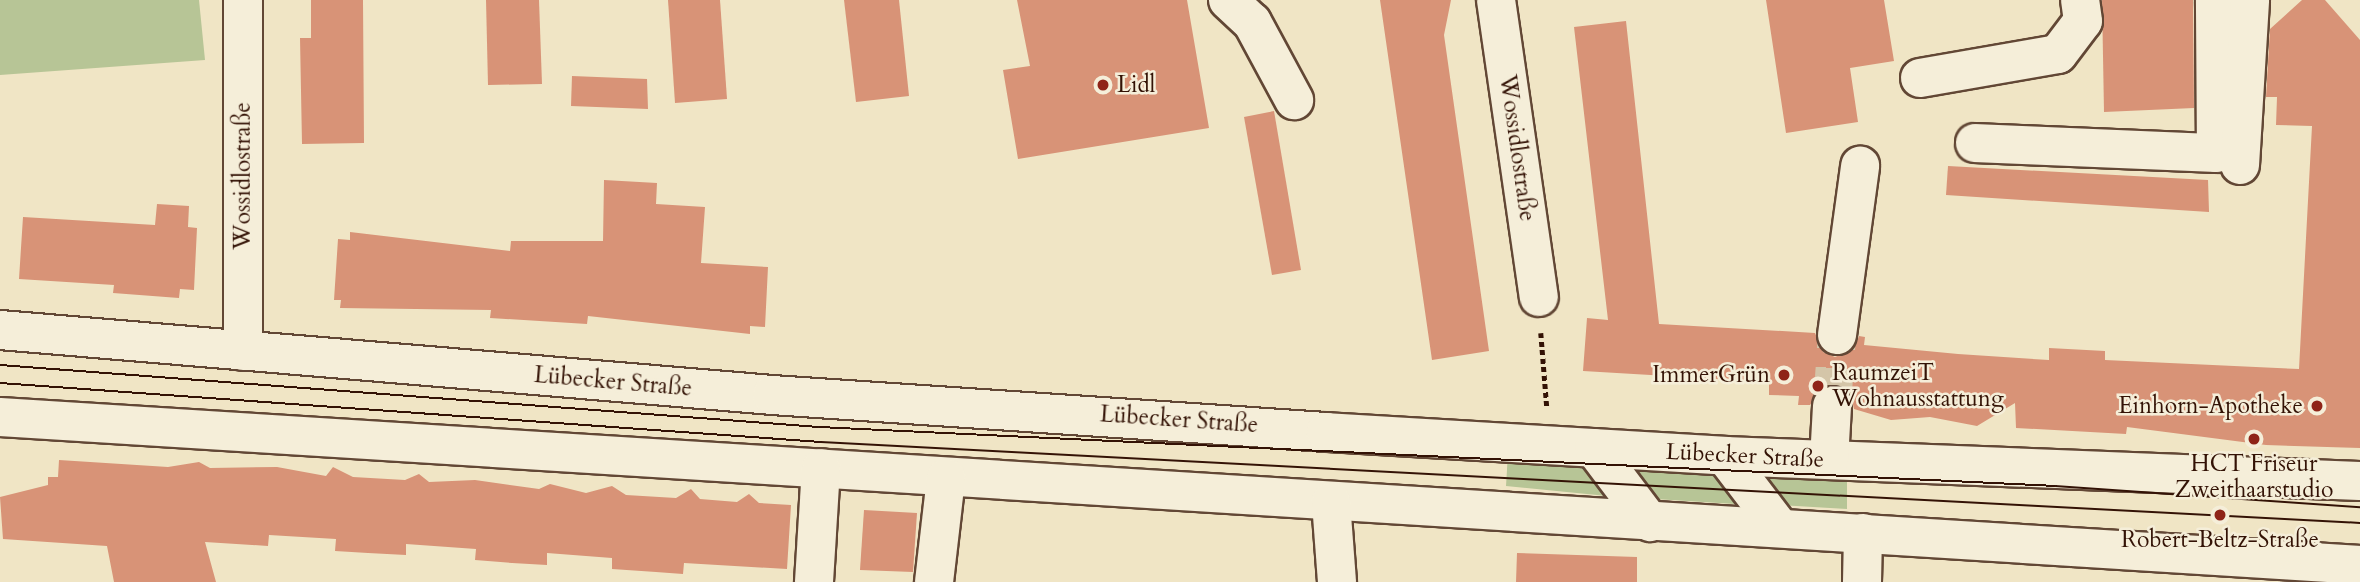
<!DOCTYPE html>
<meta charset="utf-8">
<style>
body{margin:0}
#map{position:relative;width:2360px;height:582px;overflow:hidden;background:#f0e5c5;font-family:Cardo,serif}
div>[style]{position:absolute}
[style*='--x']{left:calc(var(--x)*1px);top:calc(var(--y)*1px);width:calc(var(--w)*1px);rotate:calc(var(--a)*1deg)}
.green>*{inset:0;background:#b7c596}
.building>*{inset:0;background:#d89377}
.minor-tunnel>*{height:38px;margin-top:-19px;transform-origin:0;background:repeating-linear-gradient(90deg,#d4c5a8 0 38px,transparent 0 57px)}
.path>*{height:4.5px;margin-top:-2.25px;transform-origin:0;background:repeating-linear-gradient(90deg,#331205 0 5px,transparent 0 8.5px)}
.roads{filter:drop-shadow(2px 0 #624735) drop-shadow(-2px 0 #624735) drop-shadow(0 2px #624735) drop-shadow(0 -2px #624735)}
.minor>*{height:38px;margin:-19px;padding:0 19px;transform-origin:19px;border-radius:19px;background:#f5eed9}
.tram>*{height:2px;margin:-1px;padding:0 1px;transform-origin:1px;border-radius:1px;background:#331205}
.dots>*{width:19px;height:19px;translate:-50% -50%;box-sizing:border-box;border:4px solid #f5eed9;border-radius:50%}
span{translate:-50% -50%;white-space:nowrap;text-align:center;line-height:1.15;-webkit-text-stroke:5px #f5eed9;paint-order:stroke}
.poi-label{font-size:23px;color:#331205}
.left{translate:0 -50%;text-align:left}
.right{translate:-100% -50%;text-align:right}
.street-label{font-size:23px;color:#331205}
</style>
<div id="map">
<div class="green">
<i style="clip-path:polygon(0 0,199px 0,205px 60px,0 75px)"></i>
<i style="clip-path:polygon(1508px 453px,1583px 458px,1617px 497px,1506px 486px)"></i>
<i style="clip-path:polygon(1622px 460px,1715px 465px,1751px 505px,1655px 499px)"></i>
<i style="clip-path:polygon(1745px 465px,1847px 468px,1847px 509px,1779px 505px)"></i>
</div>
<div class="building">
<i style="clip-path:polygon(311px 0,363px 0,364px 143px,302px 144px,300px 38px,311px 38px)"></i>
<i style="clip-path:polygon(486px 0,539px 0,542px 84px,488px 85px)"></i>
<i style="clip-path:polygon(668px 0,720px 0,727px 99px,675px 103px)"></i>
<i style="clip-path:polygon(844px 0,899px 0,909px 96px,856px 102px)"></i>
<i style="clip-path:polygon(1017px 0,1187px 0,1209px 128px,1018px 159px,1003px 70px,1030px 66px)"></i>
<i style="clip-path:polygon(1380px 0,1451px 0,1444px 35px,1489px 351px,1432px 360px)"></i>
<i style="clip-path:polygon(1766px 0,1884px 0,1894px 61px,1850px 68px,1858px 122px,1786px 133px)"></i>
<i style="clip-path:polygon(2102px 0,2193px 0,2194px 108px,2104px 112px)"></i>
<i style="clip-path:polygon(2302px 0,2325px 0,2360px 40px,2360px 448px,2266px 445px,2127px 427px,2126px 434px,2016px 428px,2015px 403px,1977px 426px,1930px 417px,1891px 420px,1854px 409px,1851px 396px,1834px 384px,1822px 387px,1810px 405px,1798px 405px,1799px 396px,1769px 395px,1769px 382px,1583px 371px,1587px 318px,1608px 320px,1574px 27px,1626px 21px,1659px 324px,1815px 333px,1823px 352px,1835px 357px,1854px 349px,1859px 336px,1865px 337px,1864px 345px,1958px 354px,2049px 360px,2049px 348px,2105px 351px,2105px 360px,2299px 369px,2312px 126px,2276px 125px,2277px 97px,2266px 97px,2270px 29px)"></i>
<i style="clip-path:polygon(572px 76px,647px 79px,648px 109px,571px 106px)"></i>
<i style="clip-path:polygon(1274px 111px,1301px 270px,1272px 275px,1244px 117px)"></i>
<i style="clip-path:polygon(1948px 166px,2208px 180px,2209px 212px,1946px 195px)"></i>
<i style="clip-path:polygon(604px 180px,657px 183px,656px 204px,705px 207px,701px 263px,768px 267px,765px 327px,750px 326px,750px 334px,588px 316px,587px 324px,490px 318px,491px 310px,340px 308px,341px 300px,334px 300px,338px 239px,350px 240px,350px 232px,510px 251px,511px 241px,603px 241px)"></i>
<i style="clip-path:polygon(157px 204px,189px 206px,188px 227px,197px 228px,194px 290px,180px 289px,179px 298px,113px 293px,114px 285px,19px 279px,23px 217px,155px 225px)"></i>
<i style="clip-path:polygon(59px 460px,168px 467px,199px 462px,210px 468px,277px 467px,326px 476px,333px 467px,353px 477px,405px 480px,419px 474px,429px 482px,475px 480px,539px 489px,550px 484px,586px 493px,612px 486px,626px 495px,676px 498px,691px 489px,700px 499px,737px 502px,749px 494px,759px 503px,791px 505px,787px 569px,684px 563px,683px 574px,656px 572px,612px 569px,612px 558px,547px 553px,547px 565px,512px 563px,475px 560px,476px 549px,406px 544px,406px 555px,368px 553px,335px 551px,336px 539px,269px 535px,268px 546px,205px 542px,216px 582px,114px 582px,107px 546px,3px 539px,0 497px,48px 485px,48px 477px,58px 477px)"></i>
<i style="clip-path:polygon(864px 510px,917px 513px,913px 572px,860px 570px)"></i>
<i style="clip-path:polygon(1517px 553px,1637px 557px,1637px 582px,1516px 582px)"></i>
</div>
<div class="minor-tunnel">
<i style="--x:1832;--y:406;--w:71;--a:-86"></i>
</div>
<div class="path">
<i style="--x:1541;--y:333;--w:75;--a:85.4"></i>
</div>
<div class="roads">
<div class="minor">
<i style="--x:1228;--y:0;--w:33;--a:43"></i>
<i style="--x:1252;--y:22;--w:89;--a:61.7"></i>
<i style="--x:1496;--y:0;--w:300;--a:81.8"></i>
<i style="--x:1920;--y:78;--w:140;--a:-9.9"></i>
<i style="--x:2058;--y:54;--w:41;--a:-52.9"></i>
<i style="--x:2083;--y:21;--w:21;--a:-98"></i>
<i style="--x:1975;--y:143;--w:241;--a:2.4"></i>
<i style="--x:2216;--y:153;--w:153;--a:-90.4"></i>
<i style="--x:2240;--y:165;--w:165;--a:-86.5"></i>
<i style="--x:0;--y:330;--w:775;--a:4.81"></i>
<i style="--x:772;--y:395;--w:555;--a:3.82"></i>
<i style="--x:1326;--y:432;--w:400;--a:3.4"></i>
<i style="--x:1725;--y:456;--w:635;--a:2.25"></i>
<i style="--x:1837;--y:335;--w:171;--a:-82.2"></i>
<i style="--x:243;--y:351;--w:351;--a:-90"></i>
<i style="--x:0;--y:417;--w:2365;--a:3.59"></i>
<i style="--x:1594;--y:448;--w:93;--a:52.9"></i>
<i style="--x:1725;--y:456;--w:89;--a:52.7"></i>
<i style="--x:1829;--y:460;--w:54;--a:-86.8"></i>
<i style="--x:1331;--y:502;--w:80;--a:85.7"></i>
<i style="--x:814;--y:582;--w:114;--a:-86.5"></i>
<i style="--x:934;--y:582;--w:105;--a:-83.4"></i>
<i style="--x:1862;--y:582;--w:49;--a:-88.8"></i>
</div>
</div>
<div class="tram">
<i style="--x:0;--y:365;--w:821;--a:4.33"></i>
<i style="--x:819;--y:427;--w:1238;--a:2.73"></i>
<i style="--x:2056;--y:486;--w:305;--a:4"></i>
<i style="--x:0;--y:383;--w:823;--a:4.11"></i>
<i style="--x:821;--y:442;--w:1541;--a:3.01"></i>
</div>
<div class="dots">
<i style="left:1103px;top:85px;background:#8f2418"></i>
<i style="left:1784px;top:375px;background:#8f2418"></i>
<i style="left:1818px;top:386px;background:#8f2418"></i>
<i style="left:2317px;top:406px;background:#8f2418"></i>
<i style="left:2254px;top:439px;background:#8f2418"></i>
<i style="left:2220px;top:515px;background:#8f2418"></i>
</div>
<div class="poi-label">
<span class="left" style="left:1117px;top:85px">Lidl</span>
<span class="left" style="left:1832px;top:386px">RaumzeiT<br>Wohnausstattung</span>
<span class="right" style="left:1770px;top:375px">ImmerGrün</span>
<span class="right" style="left:2303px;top:406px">Einhorn-Apotheke</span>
<span style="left:2254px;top:477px">HCT Friseur<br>Zweithaarstudio</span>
<span style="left:2220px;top:540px">Robert-Beltz-Straße</span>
</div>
<div class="street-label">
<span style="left:1517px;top:148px;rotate:82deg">Wossidlostraße</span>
<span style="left:243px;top:176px;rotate:-90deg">Wossidlostraße</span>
<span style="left:613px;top:382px;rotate:5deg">Lübecker Straße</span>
<span style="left:1179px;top:420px;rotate:4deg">Lübecker Straße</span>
<span style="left:1745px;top:456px;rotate:3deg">Lübecker Straße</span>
</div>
</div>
